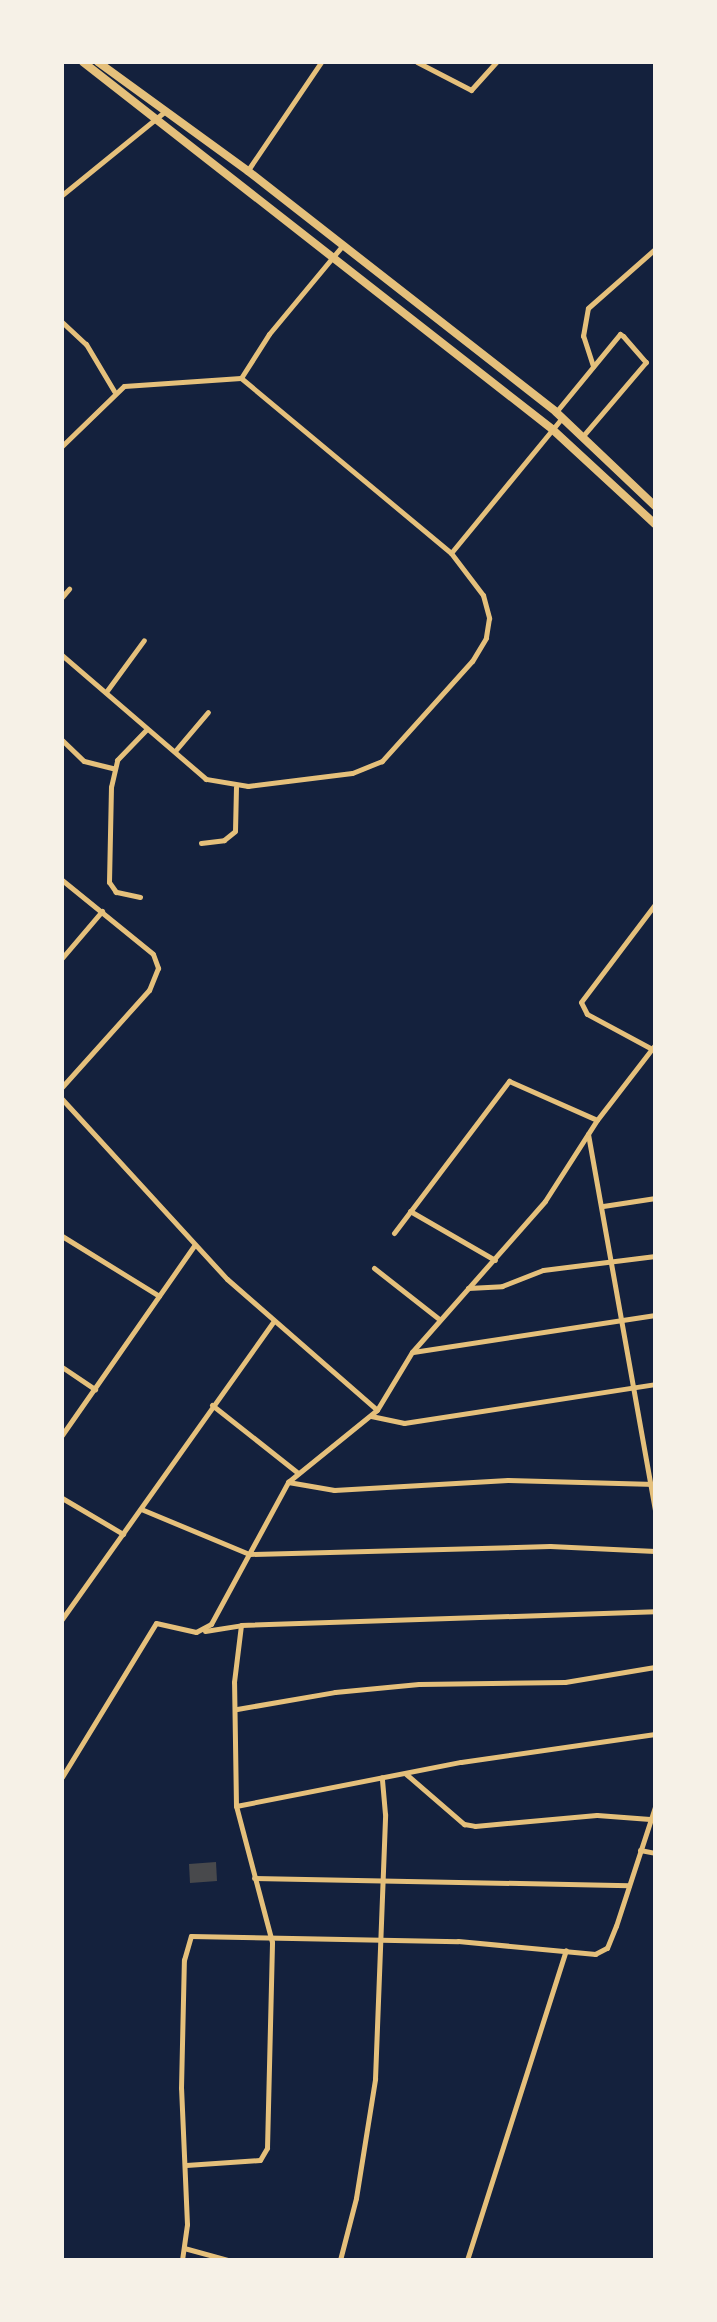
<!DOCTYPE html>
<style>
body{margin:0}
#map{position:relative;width:717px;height:2322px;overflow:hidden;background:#14213d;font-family:"Space Grotesk",sans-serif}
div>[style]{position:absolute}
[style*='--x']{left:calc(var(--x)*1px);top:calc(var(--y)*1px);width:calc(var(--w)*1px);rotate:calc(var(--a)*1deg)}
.building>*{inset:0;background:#48494c}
.minor>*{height:5px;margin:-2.5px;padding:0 2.5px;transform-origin:2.5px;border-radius:2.5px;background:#e5c07b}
.primary>*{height:8px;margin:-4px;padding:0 4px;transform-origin:4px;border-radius:4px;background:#e5c07b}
span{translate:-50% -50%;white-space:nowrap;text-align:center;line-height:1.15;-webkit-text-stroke:7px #f6f1e7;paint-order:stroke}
.frame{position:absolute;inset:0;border:64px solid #f6f1e7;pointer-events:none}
</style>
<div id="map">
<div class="building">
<i style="clip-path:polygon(216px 1862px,217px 1881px,190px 1883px,189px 1864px)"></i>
</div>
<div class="minor">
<i style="--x:417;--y:62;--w:61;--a:27.4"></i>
<i style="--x:471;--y:90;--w:38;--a:-48"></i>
<i style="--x:248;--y:170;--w:130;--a:-55.9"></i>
<i style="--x:62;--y:195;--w:132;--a:-39.1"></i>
<i style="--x:62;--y:322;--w:33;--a:43"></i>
<i style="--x:86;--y:344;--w:55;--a:59.2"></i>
<i style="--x:593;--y:366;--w:32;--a:-108"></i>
<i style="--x:583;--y:336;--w:28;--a:-80"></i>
<i style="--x:588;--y:308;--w:89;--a:-41.4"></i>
<i style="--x:241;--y:378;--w:52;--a:-57.5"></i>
<i style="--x:269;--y:334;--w:114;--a:-50.3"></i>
<i style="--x:556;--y:412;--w:101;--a:-50.6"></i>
<i style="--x:620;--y:334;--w:4;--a:34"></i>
<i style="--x:623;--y:336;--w:35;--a:49"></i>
<i style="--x:646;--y:362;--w:99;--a:130.5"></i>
<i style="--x:62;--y:446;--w:86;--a:-44.1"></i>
<i style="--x:124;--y:386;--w:117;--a:-3.9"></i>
<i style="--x:241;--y:378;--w:273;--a:39.8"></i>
<i style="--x:451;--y:553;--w:53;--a:52.7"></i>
<i style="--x:483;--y:595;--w:24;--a:75"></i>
<i style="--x:489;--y:618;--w:20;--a:99"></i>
<i style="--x:486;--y:638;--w:27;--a:121"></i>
<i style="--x:472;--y:661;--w:135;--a:132"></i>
<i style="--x:382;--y:761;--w:32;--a:158"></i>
<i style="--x:352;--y:773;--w:105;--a:172.9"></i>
<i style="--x:248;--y:786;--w:43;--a:-170.5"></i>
<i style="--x:206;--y:779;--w:190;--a:-139.3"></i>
<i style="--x:451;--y:553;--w:175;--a:-50.6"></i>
<i style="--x:62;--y:597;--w:11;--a:-49"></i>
<i style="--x:106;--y:692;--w:64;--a:-53.8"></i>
<i style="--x:62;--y:740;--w:30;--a:44"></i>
<i style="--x:84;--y:761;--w:30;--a:14"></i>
<i style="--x:175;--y:751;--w:51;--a:-49.8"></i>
<i style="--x:201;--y:843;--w:23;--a:-7"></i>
<i style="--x:224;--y:840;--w:14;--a:-39"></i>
<i style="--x:235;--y:831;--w:44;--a:-88.7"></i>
<i style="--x:62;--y:880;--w:117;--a:39.1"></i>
<i style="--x:153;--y:954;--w:15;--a:70"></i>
<i style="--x:158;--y:968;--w:24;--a:112"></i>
<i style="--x:149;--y:990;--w:130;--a:131.9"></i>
<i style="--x:140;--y:897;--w:25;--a:-168"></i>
<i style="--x:116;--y:892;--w:12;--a:-125"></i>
<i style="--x:109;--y:882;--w:95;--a:-88.8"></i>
<i style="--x:111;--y:787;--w:28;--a:-77"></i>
<i style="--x:117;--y:760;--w:42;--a:-46"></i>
<i style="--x:62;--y:958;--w:62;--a:-49.6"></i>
<i style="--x:652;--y:1049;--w:74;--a:-151.7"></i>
<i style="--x:587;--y:1014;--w:13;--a:-117"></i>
<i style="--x:581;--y:1002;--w:123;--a:-52.9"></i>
<i style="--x:62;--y:1099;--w:244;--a:47.5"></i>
<i style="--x:227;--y:1279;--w:199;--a:41.1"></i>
<i style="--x:588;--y:1134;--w:384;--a:79.9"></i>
<i style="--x:603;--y:1206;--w:53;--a:-8.7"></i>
<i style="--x:410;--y:1211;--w:98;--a:30"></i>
<i style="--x:394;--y:1233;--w:191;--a:-52.9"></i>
<i style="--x:509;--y:1081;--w:96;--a:23.9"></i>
<i style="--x:62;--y:1236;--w:114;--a:31.7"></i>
<i style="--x:374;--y:1268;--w:83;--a:38.1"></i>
<i style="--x:468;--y:1288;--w:34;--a:-3"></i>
<i style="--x:502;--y:1286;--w:44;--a:-21.3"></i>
<i style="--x:543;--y:1270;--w:113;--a:-7.1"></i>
<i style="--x:413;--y:1352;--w:245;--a:-8.7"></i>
<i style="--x:62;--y:1367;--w:40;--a:34"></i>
<i style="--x:212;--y:1405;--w:110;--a:38.3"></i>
<i style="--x:371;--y:1416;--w:34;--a:12"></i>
<i style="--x:404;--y:1423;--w:254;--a:-8.8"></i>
<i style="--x:62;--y:1435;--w:231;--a:-55.1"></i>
<i style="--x:288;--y:1482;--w:47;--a:9.9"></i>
<i style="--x:334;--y:1490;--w:174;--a:-3.3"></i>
<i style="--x:508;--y:1480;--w:147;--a:1.6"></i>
<i style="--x:62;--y:1498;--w:71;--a:30.5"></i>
<i style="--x:141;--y:1509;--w:117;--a:22.6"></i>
<i style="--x:249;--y:1554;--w:301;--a:-1.5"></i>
<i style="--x:550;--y:1546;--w:105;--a:2.7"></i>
<i style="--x:62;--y:1619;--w:364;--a:-54.6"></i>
<i style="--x:205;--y:1631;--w:36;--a:-9"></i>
<i style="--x:241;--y:1625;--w:414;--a:-1.9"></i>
<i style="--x:237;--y:1709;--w:99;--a:-9.8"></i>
<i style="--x:335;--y:1692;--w:84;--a:-5.4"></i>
<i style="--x:419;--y:1684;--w:146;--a:-0.8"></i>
<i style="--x:565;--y:1682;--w:91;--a:-9.5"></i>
<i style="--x:406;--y:1774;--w:77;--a:40.8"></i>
<i style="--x:464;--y:1824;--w:11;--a:10"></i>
<i style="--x:475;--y:1826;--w:122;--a:-5.2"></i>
<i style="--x:597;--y:1815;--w:53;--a:4.3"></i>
<i style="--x:62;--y:1777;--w:180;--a:-58.6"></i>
<i style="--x:156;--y:1623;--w:41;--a:12.7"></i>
<i style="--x:196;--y:1632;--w:17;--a:-28"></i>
<i style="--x:211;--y:1624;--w:162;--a:-61.5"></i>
<i style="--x:288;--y:1482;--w:114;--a:-39"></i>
<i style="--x:377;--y:1410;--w:68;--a:-58.9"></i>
<i style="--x:412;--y:1352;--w:201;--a:-48.6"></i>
<i style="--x:545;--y:1201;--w:96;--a:-57.3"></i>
<i style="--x:597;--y:1120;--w:95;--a:-52.3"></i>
<i style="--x:236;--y:1806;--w:229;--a:-11.1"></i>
<i style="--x:461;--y:1762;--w:196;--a:-8.2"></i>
<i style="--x:640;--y:1850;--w:15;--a:11"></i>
<i style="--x:254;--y:1878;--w:375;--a:1.1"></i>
<i style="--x:186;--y:2165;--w:74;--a:-3.9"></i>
<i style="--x:260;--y:2160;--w:14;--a:-60"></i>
<i style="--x:267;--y:2148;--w:206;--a:-88.6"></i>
<i style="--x:272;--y:1942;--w:141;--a:-104.8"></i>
<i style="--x:236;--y:1806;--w:124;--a:-90.9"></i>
<i style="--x:234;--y:1682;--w:57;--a:-83"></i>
<i style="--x:184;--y:2248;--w:46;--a:15.3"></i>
<i style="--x:182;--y:2260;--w:36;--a:-82"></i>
<i style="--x:187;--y:2224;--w:136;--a:-92.5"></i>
<i style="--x:181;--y:2088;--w:128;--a:-88.7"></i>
<i style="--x:184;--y:1960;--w:25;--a:-74"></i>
<i style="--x:191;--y:1936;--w:267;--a:1.1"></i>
<i style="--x:458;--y:1941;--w:138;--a:5.4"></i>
<i style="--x:595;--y:1954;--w:13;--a:-27"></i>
<i style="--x:607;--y:1948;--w:24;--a:-68"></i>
<i style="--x:616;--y:1926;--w:125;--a:-71.9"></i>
<i style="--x:340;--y:2260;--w:64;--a:-75.5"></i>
<i style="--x:356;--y:2198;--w:121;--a:-80.9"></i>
<i style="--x:375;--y:2079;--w:265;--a:-87.8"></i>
<i style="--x:385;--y:1814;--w:37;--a:-95"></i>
<i style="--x:467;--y:2260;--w:325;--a:-72.3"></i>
</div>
<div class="primary">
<i style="--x:83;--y:62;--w:596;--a:38.04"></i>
<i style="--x:552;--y:429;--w:140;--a:42.7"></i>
<i style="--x:98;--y:62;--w:185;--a:36"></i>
<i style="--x:248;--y:171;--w:391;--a:38"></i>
<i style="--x:556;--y:412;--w:137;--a:43.5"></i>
</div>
<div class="frame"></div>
</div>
